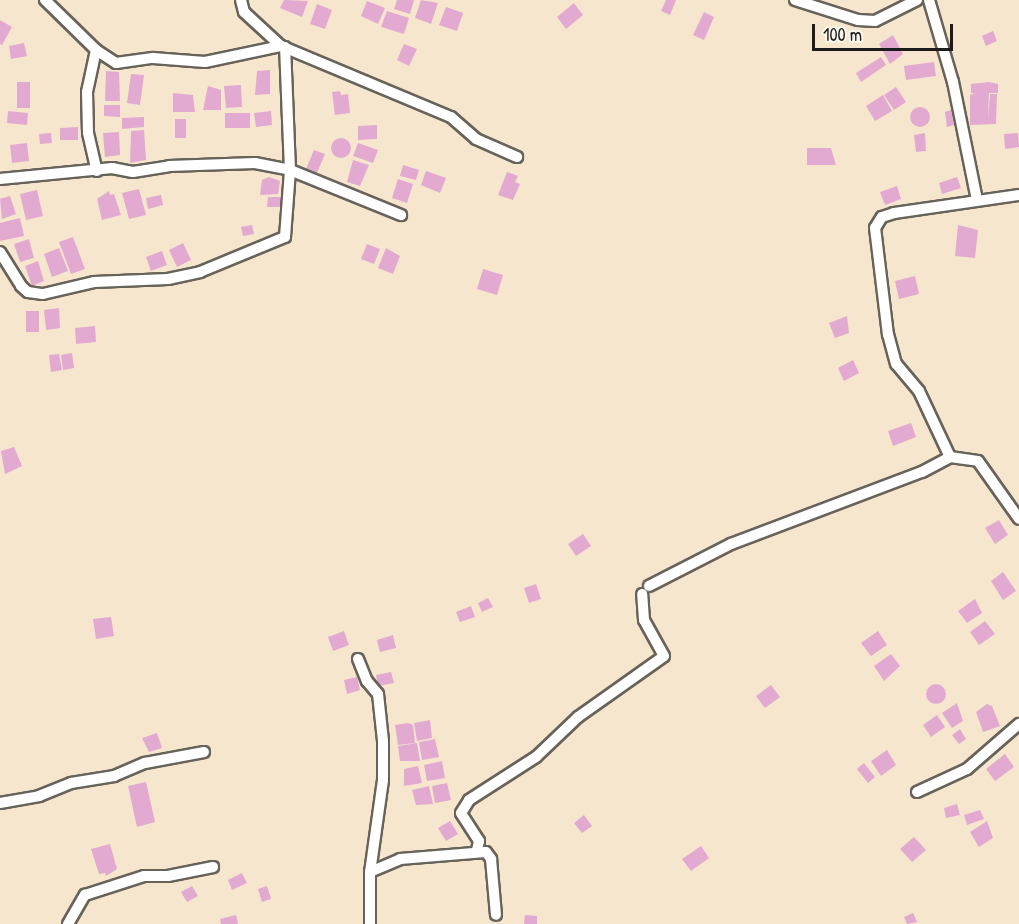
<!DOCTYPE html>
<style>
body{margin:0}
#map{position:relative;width:1019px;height:924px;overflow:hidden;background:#f6e6ce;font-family:"Patrick Hand",sans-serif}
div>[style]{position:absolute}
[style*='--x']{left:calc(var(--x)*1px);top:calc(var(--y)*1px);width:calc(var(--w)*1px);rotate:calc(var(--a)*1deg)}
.building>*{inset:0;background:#e3aad1}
.round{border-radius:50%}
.roads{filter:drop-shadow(2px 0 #68635a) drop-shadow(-2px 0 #68635a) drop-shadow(0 2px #68635a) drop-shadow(0 -2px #68635a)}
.street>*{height:10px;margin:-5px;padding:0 5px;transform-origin:5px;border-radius:5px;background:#fff}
span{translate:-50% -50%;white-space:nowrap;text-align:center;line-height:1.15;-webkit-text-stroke:4.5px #fbf7ec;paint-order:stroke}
.scale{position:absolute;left:812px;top:24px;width:141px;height:27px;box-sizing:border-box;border:3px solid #1c1c1c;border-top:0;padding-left:8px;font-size:18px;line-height:21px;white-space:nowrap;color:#1c1c1c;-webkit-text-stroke:4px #fbf7ec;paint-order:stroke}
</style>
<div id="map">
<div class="building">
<i style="clip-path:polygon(284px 0,308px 1px,302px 17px,280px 8px)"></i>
<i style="clip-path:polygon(397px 0,414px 0,410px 14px,394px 9px)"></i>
<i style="clip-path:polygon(421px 0,438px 3px,431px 24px,415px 18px)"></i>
<i style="clip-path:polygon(666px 0,676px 0,670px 15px,661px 11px)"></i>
<i style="clip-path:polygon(367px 1px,385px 8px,378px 24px,361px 16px)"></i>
<i style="clip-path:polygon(574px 3px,583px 15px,566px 29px,557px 17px)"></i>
<i style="clip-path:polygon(317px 4px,332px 10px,325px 29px,310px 24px)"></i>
<i style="clip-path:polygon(446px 7px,463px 13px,457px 31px,439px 25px)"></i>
<i style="clip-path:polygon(387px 11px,409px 18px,404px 34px,381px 27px)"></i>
<i style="clip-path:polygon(704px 12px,714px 17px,704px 40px,693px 35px)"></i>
<i style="clip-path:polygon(0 20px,12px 27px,2px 45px,0 44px)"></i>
<i style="clip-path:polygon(993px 31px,997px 41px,986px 46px,982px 36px)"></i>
<i style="clip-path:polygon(893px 35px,903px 54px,890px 64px,879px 44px)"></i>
<i style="clip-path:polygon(24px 43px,27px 56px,11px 59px,9px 46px)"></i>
<i style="clip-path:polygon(404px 44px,417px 49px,409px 66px,397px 60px)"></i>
<i style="clip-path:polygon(881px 57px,886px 65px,861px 82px,856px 73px)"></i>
<i style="clip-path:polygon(934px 62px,936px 76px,906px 80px,904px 66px)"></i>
<i style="clip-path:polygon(270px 70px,270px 94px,255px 95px,257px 71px)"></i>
<i style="clip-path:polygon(106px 71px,119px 72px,120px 101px,105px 101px)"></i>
<i style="clip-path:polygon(131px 74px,144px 75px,140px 105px,127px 103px)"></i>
<i style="clip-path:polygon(17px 82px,30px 82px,30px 108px,17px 108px)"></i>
<i style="clip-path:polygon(989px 82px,998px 84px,998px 93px,971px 93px,971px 84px)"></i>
<i style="clip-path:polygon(241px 85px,242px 107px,226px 108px,224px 86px)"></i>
<i style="clip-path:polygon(208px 86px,221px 90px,221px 110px,203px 110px)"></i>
<i style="clip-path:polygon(896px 87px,906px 102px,894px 110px,884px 95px)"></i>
<i style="clip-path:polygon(340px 91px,341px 95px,348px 94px,350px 113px,335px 115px,332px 92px)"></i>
<i style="clip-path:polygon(977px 92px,989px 92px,988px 120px,990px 94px,997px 94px,996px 124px,970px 125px,970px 95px)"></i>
<i style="clip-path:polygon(173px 93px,193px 95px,195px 112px,173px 112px)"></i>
<i style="clip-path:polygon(883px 95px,892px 111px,875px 121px,866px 106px)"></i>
<i style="clip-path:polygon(104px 105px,120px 105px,120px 117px,104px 116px)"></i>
<i class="round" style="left:910px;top:107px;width:20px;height:20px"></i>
<i style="clip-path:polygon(951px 110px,954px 125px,947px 127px,945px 112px)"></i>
<i style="clip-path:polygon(8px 111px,28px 113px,27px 125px,7px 123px)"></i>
<i style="clip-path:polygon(271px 111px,272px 125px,256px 127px,254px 113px)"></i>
<i style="clip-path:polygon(225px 113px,250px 113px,250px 128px,225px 128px)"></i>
<i style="clip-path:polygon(144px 117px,144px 127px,122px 129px,122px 118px)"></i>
<i style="clip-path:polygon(175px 119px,186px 119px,186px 138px,175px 138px)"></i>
<i style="clip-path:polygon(377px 125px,377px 139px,358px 140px,358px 126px)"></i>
<i style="clip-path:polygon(78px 127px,78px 140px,60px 140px,60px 128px)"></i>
<i style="clip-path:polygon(144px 130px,146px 160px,130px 163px,131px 131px)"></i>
<i style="clip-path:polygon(119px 132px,120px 155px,105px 157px,103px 133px)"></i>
<i style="clip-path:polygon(51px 133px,52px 143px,40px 144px,39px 134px)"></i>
<i style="clip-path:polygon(925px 133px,926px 151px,916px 152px,914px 135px)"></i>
<i style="clip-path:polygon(1018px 133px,1019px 147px,1005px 149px,1004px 134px)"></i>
<i class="round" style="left:331px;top:138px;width:20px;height:20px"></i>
<i style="clip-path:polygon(27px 143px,29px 161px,12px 163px,10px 145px)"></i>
<i style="clip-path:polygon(358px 143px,378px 150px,373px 163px,353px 156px)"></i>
<i style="clip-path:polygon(807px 148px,831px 148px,836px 165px,807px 165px)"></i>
<i style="clip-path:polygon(314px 150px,325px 154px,317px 173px,306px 169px)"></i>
<i style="clip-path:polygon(353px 160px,369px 165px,360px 186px,347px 182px)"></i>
<i style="clip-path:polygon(403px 165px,419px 170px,416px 180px,400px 176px)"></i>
<i style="clip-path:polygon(426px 171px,446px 178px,440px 193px,421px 185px)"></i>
<i style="clip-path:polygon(507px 172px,518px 176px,515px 182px,520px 184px,513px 200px,498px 195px)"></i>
<i style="clip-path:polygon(269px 177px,280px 181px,278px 194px,260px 195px,262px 180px)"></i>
<i style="clip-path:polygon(957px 177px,961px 188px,942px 194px,939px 183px)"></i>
<i style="clip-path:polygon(398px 179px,413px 184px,407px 203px,392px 198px)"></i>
<i style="clip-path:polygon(897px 186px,901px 199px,885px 205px,880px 192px)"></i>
<i style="clip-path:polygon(139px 189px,146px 215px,129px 219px,122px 193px)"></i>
<i style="clip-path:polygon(37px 190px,43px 216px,26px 220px,20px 194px)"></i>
<i style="clip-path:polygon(109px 191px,110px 195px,114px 194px,121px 215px,102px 220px,97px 199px)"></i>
<i style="clip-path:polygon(161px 195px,163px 205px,148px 209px,146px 198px)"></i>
<i style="clip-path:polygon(10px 196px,16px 214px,2px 219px,0 199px)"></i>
<i style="clip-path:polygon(268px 197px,282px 197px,282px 207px,267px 207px)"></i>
<i style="clip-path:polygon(20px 218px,24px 236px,0 241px,0 223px)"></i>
<i style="clip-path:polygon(252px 225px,254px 234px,243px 236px,241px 227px)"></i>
<i style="clip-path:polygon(958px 225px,978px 230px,975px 258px,955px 256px)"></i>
<i style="clip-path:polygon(73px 237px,85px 269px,71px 274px,59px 242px)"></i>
<i style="clip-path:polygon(29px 239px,34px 258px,20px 262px,14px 244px)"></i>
<i style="clip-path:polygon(183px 243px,191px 260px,177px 267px,169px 250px)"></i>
<i style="clip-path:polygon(367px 244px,380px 249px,374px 264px,361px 259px)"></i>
<i style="clip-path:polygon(59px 248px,68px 271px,52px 277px,44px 254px)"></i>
<i style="clip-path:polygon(386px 248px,400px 256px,393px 274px,378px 268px)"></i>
<i style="clip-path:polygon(162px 251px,167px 265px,151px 271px,146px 257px)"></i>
<i style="clip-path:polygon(38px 261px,44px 281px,32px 286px,25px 266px)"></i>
<i style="clip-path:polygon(483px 269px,503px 275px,497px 295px,477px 289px)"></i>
<i style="clip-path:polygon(915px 276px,919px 294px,899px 299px,895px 281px)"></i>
<i style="clip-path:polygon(59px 308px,60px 328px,46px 330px,44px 310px)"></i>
<i style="clip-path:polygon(26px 311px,39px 311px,39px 332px,26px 332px)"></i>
<i style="clip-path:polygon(847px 316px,849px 333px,835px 338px,829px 323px)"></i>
<i style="clip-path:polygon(95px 326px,96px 342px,76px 344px,75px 328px)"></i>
<i style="clip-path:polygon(72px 353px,74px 368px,63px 370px,61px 355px)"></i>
<i style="clip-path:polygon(59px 354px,62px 370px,51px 372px,49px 355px)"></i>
<i style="clip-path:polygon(853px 360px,859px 373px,844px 381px,838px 368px)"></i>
<i style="clip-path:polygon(911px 423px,916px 437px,893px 446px,888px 431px)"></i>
<i style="clip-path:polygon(14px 447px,22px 466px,5px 474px,1px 451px)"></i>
<i style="clip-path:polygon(999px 520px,1008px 535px,995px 544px,985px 528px)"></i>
<i style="clip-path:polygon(583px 534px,591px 546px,576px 556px,568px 544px)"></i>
<i style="clip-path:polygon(1003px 572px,1016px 591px,1003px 600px,991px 581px)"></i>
<i style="clip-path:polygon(536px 584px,541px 599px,529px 603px,524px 588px)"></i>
<i style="clip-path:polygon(488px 598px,493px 607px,482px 612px,478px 603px)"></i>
<i style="clip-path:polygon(975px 599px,982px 613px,967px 623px,958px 611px)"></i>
<i style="clip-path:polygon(471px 606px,475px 617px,460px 622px,456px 612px)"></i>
<i style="clip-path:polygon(111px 617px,114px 636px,96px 639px,93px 619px)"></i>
<i style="clip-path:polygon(985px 621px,995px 634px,979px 645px,970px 632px)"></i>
<i style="clip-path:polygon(344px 631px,349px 645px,333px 651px,328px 637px)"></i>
<i style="clip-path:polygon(878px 631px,887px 645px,871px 656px,861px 643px)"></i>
<i style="clip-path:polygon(393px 635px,396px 648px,380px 652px,377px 640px)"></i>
<i style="clip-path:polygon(891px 654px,900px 666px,884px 681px,874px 666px)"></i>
<i style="clip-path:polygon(391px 672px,394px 683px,378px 686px,376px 675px)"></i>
<i style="clip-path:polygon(357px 677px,360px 690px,347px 694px,344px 680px)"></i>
<i class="round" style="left:926px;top:684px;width:20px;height:20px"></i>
<i style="clip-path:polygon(771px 685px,780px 697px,765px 708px,756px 696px)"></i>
<i style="clip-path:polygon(957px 703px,963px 721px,952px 728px,942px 713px)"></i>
<i style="clip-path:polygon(987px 704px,992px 706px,1000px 726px,983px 732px,976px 712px)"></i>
<i style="clip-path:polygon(937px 715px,945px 727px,931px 737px,923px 725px)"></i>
<i style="clip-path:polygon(430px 720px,432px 738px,417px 741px,414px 723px)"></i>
<i style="clip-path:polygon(408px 723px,413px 725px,415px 743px,398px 745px,395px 725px)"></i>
<i style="clip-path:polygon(960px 729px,966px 739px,959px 744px,952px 735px)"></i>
<i style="clip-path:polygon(157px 733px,162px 748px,149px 752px,142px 738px)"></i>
<i style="clip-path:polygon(435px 739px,439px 757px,422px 760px,419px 742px)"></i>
<i style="clip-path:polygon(417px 743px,420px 761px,400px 761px,398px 746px)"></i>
<i style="clip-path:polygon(887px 750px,896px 765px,881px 776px,871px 761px)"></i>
<i style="clip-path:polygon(1005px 754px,1014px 767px,995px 781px,986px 769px)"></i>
<i style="clip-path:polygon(442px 761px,445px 778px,427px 781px,424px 765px)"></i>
<i style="clip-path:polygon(864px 763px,875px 777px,868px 783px,857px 769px)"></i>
<i style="clip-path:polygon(418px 766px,422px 783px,404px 786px,404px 769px)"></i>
<i style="clip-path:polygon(146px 782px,155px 822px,137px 827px,128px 786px)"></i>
<i style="clip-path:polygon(447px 783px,451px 800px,435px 803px,432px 786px)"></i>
<i style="clip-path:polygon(429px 786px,433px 804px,416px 805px,412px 790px)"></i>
<i style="clip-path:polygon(957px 804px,960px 815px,946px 818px,944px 808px)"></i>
<i style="clip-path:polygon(980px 810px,984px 819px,967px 825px,964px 815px)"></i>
<i style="clip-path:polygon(584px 815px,592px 826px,582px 833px,574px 823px)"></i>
<i style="clip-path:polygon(450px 821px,458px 834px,446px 841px,438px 828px)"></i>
<i style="clip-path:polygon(987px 821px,993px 838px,979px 847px,970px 832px)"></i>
<i style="clip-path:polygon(914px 837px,926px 850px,912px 862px,900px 849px)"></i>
<i style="clip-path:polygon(110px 844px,117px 869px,106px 876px,105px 873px,99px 874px,91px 849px)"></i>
<i style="clip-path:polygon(701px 846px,709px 858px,691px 871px,682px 859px)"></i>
<i style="clip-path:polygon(242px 873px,247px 883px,232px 890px,228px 880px)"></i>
<i style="clip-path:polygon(192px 886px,198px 896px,187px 902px,181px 892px)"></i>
<i style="clip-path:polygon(267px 886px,271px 899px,262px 902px,258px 889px)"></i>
<i style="clip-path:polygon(913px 913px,917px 922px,907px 924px,904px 917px)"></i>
<i style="clip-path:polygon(236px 915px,238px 924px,221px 924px,220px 919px)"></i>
<i style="clip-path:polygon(525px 915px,537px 916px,537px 924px,524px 924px)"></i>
</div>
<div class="roads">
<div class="street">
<i style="--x:45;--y:0;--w:71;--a:44.4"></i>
<i style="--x:96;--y:50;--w:24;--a:33"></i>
<i style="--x:116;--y:63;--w:37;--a:-8"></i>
<i style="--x:153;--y:58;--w:52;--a:4.4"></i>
<i style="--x:205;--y:62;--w:78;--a:-11.9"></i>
<i style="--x:241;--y:0;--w:12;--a:76"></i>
<i style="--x:244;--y:12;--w:50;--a:42.6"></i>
<i style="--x:281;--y:46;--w:184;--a:22.7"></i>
<i style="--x:451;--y:117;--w:33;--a:41"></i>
<i style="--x:476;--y:139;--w:45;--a:23.7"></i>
<i style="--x:795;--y:0;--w:66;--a:17.6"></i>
<i style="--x:858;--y:20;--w:17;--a:3"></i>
<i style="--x:875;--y:21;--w:47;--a:-26.6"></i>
<i style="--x:929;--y:0;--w:85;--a:73.7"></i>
<i style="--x:953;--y:82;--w:120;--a:78.5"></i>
<i style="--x:96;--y:50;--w:43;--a:102.1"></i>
<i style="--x:87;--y:92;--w:41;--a:88.6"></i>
<i style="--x:88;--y:133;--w:39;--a:77"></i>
<i style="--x:0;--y:179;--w:113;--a:-5.6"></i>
<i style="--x:112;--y:168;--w:21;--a:11"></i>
<i style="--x:133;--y:172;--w:36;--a:-9"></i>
<i style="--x:169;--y:166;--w:86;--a:-2"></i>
<i style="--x:255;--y:163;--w:36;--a:11"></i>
<i style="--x:290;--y:170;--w:120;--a:22.1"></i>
<i style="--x:0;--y:252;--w:40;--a:58"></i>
<i style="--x:21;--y:286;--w:9;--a:41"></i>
<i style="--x:28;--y:292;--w:15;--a:8"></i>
<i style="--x:43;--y:294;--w:52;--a:-13.2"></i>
<i style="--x:94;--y:282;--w:74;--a:-2.3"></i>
<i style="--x:168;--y:279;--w:33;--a:-12"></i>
<i style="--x:200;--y:272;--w:92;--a:-22.4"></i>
<i style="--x:285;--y:237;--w:67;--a:-85.7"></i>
<i style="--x:290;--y:170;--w:123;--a:-92.3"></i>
<i style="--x:950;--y:457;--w:73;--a:-115.2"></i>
<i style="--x:919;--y:391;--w:35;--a:-130"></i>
<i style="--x:896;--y:364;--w:30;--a:-105"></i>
<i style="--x:888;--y:335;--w:108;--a:-96.9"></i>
<i style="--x:875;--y:228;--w:13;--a:-58"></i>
<i style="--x:882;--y:217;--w:13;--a:-18"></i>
<i style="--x:894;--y:213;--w:126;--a:-8.2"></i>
<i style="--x:649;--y:586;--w:92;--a:-27.1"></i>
<i style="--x:731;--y:544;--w:204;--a:-20.7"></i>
<i style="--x:922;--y:472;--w:32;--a:-28"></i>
<i style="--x:950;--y:457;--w:28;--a:8"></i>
<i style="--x:978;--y:461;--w:71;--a:54.7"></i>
<i style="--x:358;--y:659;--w:24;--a:68"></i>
<i style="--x:367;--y:681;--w:17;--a:50"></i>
<i style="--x:378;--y:694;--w:47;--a:83.9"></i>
<i style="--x:383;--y:741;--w:39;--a:90"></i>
<i style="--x:383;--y:780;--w:93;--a:98"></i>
<i style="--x:370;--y:872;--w:52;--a:90"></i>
<i style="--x:917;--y:792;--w:55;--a:-24.7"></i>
<i style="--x:967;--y:769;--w:69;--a:-40.9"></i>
<i style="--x:0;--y:803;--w:40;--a:-10"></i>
<i style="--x:39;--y:796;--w:35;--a:-22"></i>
<i style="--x:71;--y:783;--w:44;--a:-9.2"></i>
<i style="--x:114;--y:776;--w:34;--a:-23"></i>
<i style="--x:145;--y:763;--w:60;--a:-10.6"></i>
<i style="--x:477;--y:850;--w:9;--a:-77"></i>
<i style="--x:479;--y:841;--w:33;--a:-123"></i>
<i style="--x:461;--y:813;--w:15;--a:-58"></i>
<i style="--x:469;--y:800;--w:80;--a:-32.7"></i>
<i style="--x:536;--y:757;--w:58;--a:-43.6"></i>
<i style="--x:578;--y:717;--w:105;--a:-35.3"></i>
<i style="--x:664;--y:656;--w:41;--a:-119.1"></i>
<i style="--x:644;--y:620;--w:26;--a:-94"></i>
<i style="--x:370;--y:872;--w:33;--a:-23"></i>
<i style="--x:400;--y:859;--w:86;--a:-4.7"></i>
<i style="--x:486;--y:852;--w:9;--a:54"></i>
<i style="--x:491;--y:859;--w:56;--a:84.9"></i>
<i style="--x:68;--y:924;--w:34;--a:-60"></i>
<i style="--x:85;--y:895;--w:62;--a:-17.9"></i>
<i style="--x:144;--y:876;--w:24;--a:0"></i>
<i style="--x:168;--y:876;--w:46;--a:-11.3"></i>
</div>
</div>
<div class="scale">100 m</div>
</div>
